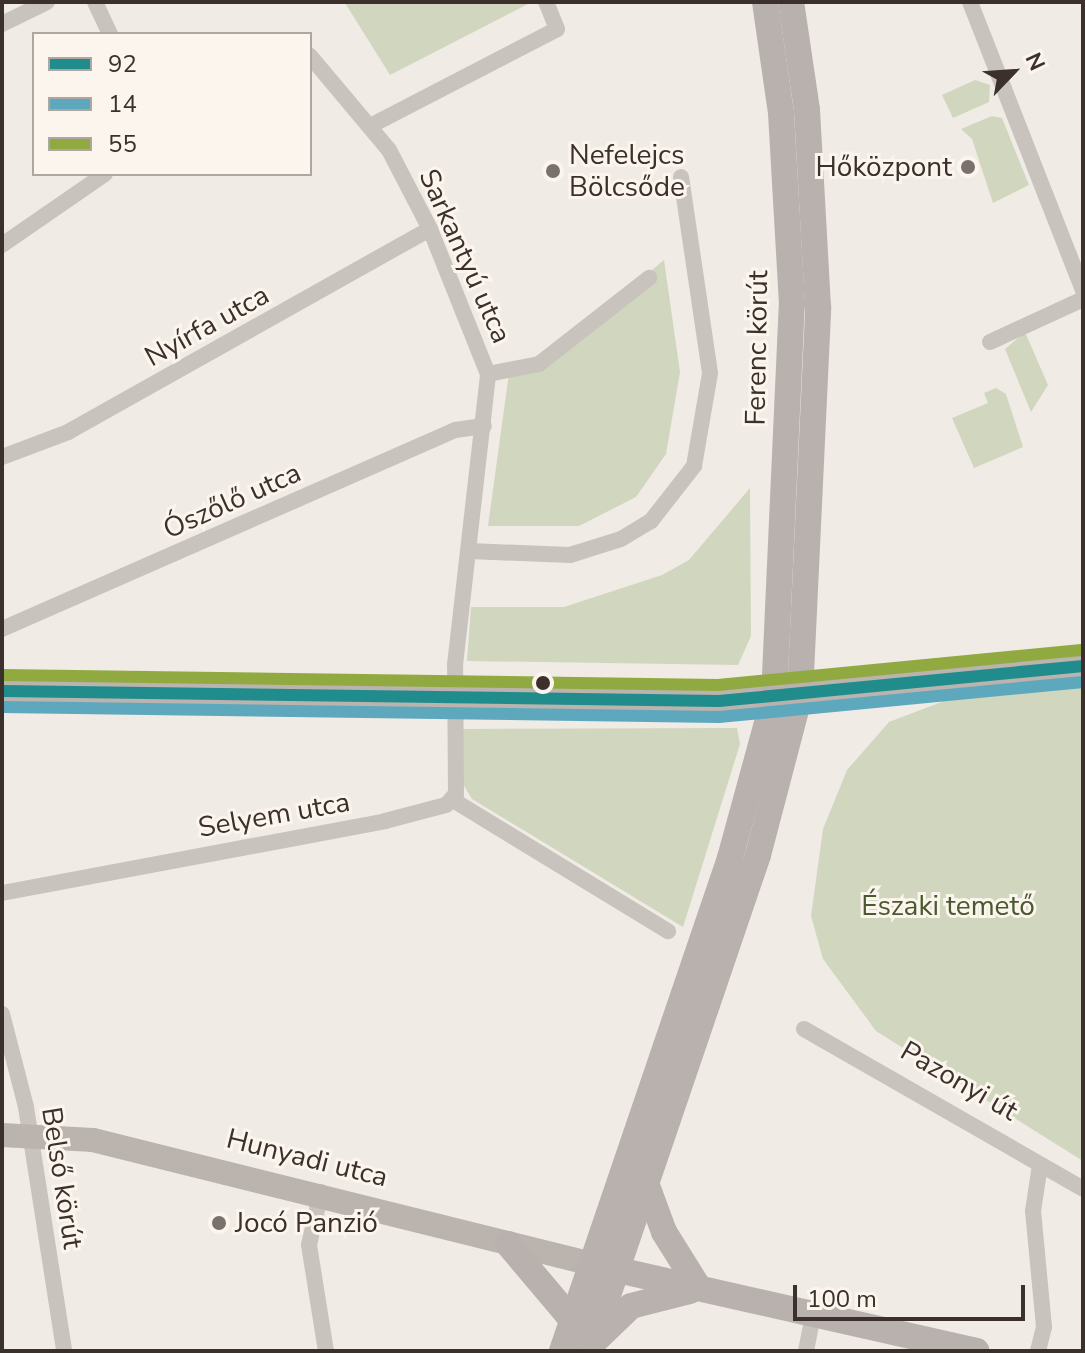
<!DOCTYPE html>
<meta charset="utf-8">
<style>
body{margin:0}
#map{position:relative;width:1085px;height:1353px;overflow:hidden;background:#f0ebe5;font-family:"Nunito Sans",sans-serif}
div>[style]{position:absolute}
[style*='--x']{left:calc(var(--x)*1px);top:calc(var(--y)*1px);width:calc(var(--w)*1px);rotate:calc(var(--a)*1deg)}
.green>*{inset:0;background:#d1d6bf}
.street>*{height:16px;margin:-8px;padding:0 8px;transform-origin:8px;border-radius:8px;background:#c9c3be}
.secondary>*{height:24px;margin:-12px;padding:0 12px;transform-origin:12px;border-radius:12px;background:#bab3ae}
.primary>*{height:26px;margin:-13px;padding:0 13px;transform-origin:13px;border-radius:13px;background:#b8b1ad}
.bus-1>*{height:12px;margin:-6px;padding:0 6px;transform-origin:6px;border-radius:6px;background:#218c8c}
.bus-2>*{height:12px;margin:-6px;padding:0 6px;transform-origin:6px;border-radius:6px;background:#5ea8bd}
.bus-3>*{height:12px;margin:-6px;padding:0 6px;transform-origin:6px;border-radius:6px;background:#90aa41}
.dots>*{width:22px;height:22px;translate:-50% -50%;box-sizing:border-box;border:4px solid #fbf5ee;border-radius:50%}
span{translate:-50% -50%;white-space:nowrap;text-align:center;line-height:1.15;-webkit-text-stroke:6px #fbf5ee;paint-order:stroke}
.poi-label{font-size:28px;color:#3b302b}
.left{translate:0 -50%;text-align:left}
.right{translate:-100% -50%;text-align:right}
.street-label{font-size:28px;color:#3b302b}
.park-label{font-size:28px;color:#4a5a2e}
.frame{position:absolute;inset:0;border:4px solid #3b302b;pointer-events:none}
.legend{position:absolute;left:32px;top:32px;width:280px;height:144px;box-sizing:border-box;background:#fbf5ee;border:2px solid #aea6a0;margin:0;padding:10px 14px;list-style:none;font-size:24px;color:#3b302b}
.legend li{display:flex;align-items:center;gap:16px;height:40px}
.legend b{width:40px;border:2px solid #aea6a0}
.north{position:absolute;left:973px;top:32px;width:80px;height:80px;-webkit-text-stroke:6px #fbf5ee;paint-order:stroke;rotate:65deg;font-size:22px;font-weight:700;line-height:32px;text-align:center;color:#3b302b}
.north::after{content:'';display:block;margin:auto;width:28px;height:36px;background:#3b302b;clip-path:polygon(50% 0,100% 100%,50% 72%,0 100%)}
.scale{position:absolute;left:793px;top:1285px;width:232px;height:36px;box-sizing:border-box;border:4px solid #3b302b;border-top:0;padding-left:10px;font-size:24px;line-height:28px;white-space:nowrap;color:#3b302b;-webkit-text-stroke:6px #fbf5ee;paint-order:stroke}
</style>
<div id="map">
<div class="green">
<i style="clip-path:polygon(532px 2px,390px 75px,345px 3px,348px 2px)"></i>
<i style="clip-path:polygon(975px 80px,990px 85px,989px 102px,953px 118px,942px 95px)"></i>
<i style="clip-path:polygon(992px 116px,1002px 118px,1029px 185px,993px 203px,972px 139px,961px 129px)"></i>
<i style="clip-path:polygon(664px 260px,680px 372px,666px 454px,636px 497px,579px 526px,488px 526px,509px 373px,539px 364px)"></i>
<i style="clip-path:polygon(1025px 332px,1048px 385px,1031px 412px,1005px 349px)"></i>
<i style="clip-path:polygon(996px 388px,1006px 394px,1023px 447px,974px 468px,952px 418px,988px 403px,984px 393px)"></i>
<i style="clip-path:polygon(750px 488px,751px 636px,738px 665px,467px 661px,471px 607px,564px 607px,662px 575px,689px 560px)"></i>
<i style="clip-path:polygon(1083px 680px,1083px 1161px,876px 1031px,823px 959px,811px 916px,823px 829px,847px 770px,889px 722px,952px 698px)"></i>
<i style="clip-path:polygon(737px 728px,740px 744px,683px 927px,472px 799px,463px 784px,463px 729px)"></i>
</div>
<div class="street">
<i style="--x:95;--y:2;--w:35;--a:65"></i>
<i style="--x:970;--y:2;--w:309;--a:68.6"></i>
<i style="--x:2;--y:24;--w:50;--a:-26.1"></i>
<i style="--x:372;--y:125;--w:208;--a:-27.4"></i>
<i style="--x:557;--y:29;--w:29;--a:-112"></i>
<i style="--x:2;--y:245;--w:125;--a:-34.6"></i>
<i style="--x:990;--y:342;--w:102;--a:-24.8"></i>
<i style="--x:488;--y:374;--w:52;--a:-11.1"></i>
<i style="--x:539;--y:364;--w:140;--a:-38"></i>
<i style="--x:2;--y:457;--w:71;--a:-20.7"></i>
<i style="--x:68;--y:432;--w:415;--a:-29.3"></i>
<i style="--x:469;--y:551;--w:101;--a:2.3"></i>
<i style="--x:570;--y:555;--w:53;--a:-17.4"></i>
<i style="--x:621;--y:539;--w:35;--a:-31"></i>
<i style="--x:651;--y:521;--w:70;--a:-52"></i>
<i style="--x:694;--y:466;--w:94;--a:-80.2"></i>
<i style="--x:710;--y:373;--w:198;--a:-98.4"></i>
<i style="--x:2;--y:629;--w:495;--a:-23.7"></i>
<i style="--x:455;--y:430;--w:29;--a:-8"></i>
<i style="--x:453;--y:800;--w:252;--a:31.4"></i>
<i style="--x:2;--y:893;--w:390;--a:-10.6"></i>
<i style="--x:385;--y:821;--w:63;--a:-14.7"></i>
<i style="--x:446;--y:805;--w:15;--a:-48"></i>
<i style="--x:456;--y:794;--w:129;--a:-90.4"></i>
<i style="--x:455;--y:665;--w:293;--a:-83.5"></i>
<i style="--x:488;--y:374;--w:156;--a:-111.8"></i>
<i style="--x:430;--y:229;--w:89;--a:-117.4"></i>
<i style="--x:389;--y:150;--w:123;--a:-130"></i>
<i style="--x:2;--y:1014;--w:96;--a:75.5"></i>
<i style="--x:26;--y:1107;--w:247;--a:81.1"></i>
<i style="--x:804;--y:1029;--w:322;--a:29.8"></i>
<i style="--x:321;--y:1192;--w:54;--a:102.8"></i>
<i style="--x:309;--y:1245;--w:107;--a:80.9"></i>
<i style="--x:806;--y:1351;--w:38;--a:-79"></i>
<i style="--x:1038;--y:1351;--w:25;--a:-76"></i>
<i style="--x:1044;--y:1327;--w:117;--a:-95.4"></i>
<i style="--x:1033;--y:1211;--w:47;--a:-81.3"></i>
</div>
<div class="secondary">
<i style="--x:2;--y:691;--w:717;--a:0.8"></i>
<i style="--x:719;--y:701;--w:366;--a:-5.5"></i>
<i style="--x:2;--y:1135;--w:91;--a:3.1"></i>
<i style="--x:93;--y:1140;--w:514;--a:13.96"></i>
</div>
<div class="primary">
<i style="--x:646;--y:1183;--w:52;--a:69.8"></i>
<i style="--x:664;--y:1232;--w:66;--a:58"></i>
<i style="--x:508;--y:1244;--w:99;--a:49.9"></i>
<i style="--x:600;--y:1266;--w:386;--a:12.7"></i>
<i style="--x:597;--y:1339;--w:47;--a:-44.1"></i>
<i style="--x:631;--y:1306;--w:61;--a:-14.3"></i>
<i style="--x:562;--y:1351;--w:521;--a:-71.18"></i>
<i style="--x:730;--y:858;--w:167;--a:-74.7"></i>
<i style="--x:774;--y:697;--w:393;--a:-87.4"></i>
<i style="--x:792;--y:304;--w:191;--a:-93.3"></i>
<i style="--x:781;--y:113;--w:112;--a:-98.2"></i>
<i style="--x:589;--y:1351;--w:524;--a:-71.18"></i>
<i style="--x:758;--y:855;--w:165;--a:-75.3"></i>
<i style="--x:800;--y:695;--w:388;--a:-87.3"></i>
<i style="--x:818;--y:307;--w:197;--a:-93.2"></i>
<i style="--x:807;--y:110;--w:109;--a:-98.4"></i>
</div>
<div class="bus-1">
<i style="--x:2;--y:691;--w:717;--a:0.8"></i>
<i style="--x:719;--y:701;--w:366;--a:-5.5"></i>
</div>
<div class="bus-2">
<i style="--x:2;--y:707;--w:717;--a:0.8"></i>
<i style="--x:719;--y:717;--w:366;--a:-5.5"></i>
</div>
<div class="bus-3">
<i style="--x:2;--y:675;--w:716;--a:0.8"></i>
<i style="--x:718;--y:685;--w:365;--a:-5.5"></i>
</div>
<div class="dots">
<i style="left:968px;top:167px;background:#7a716c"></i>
<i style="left:553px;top:171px;background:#7a716c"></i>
<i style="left:543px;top:683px;background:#3b302b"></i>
<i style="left:219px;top:1223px;background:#7a716c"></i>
</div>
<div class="poi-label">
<span class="left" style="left:569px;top:171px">Nefelejcs<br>Bölcsőde</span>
<span class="right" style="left:952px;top:167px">Hőközpont</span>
<span class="left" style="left:235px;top:1223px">Jocó Panzió</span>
</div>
<div class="street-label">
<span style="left:465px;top:256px;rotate:66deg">Sarkantyú utca</span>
<span style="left:207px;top:326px;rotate:-29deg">Nyírfa utca</span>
<span style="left:757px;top:348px;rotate:-89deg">Ferenc körút</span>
<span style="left:232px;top:501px;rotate:-24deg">Ószőlő utca</span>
<span style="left:274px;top:815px;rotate:-10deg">Selyem utca</span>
<span style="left:959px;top:1081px;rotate:30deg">Pazonyi út</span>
<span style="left:307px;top:1158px;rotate:14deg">Hunyadi utca</span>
<span style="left:62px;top:1178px;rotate:81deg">Belső körút</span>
</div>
<div class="park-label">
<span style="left:948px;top:906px">Északi temető</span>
</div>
<div class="frame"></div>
<ul class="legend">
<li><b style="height:10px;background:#218c8c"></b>92</li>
<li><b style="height:10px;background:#5ea8bd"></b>14</li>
<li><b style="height:10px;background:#90aa41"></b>55</li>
</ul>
<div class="north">N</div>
<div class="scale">100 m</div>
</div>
